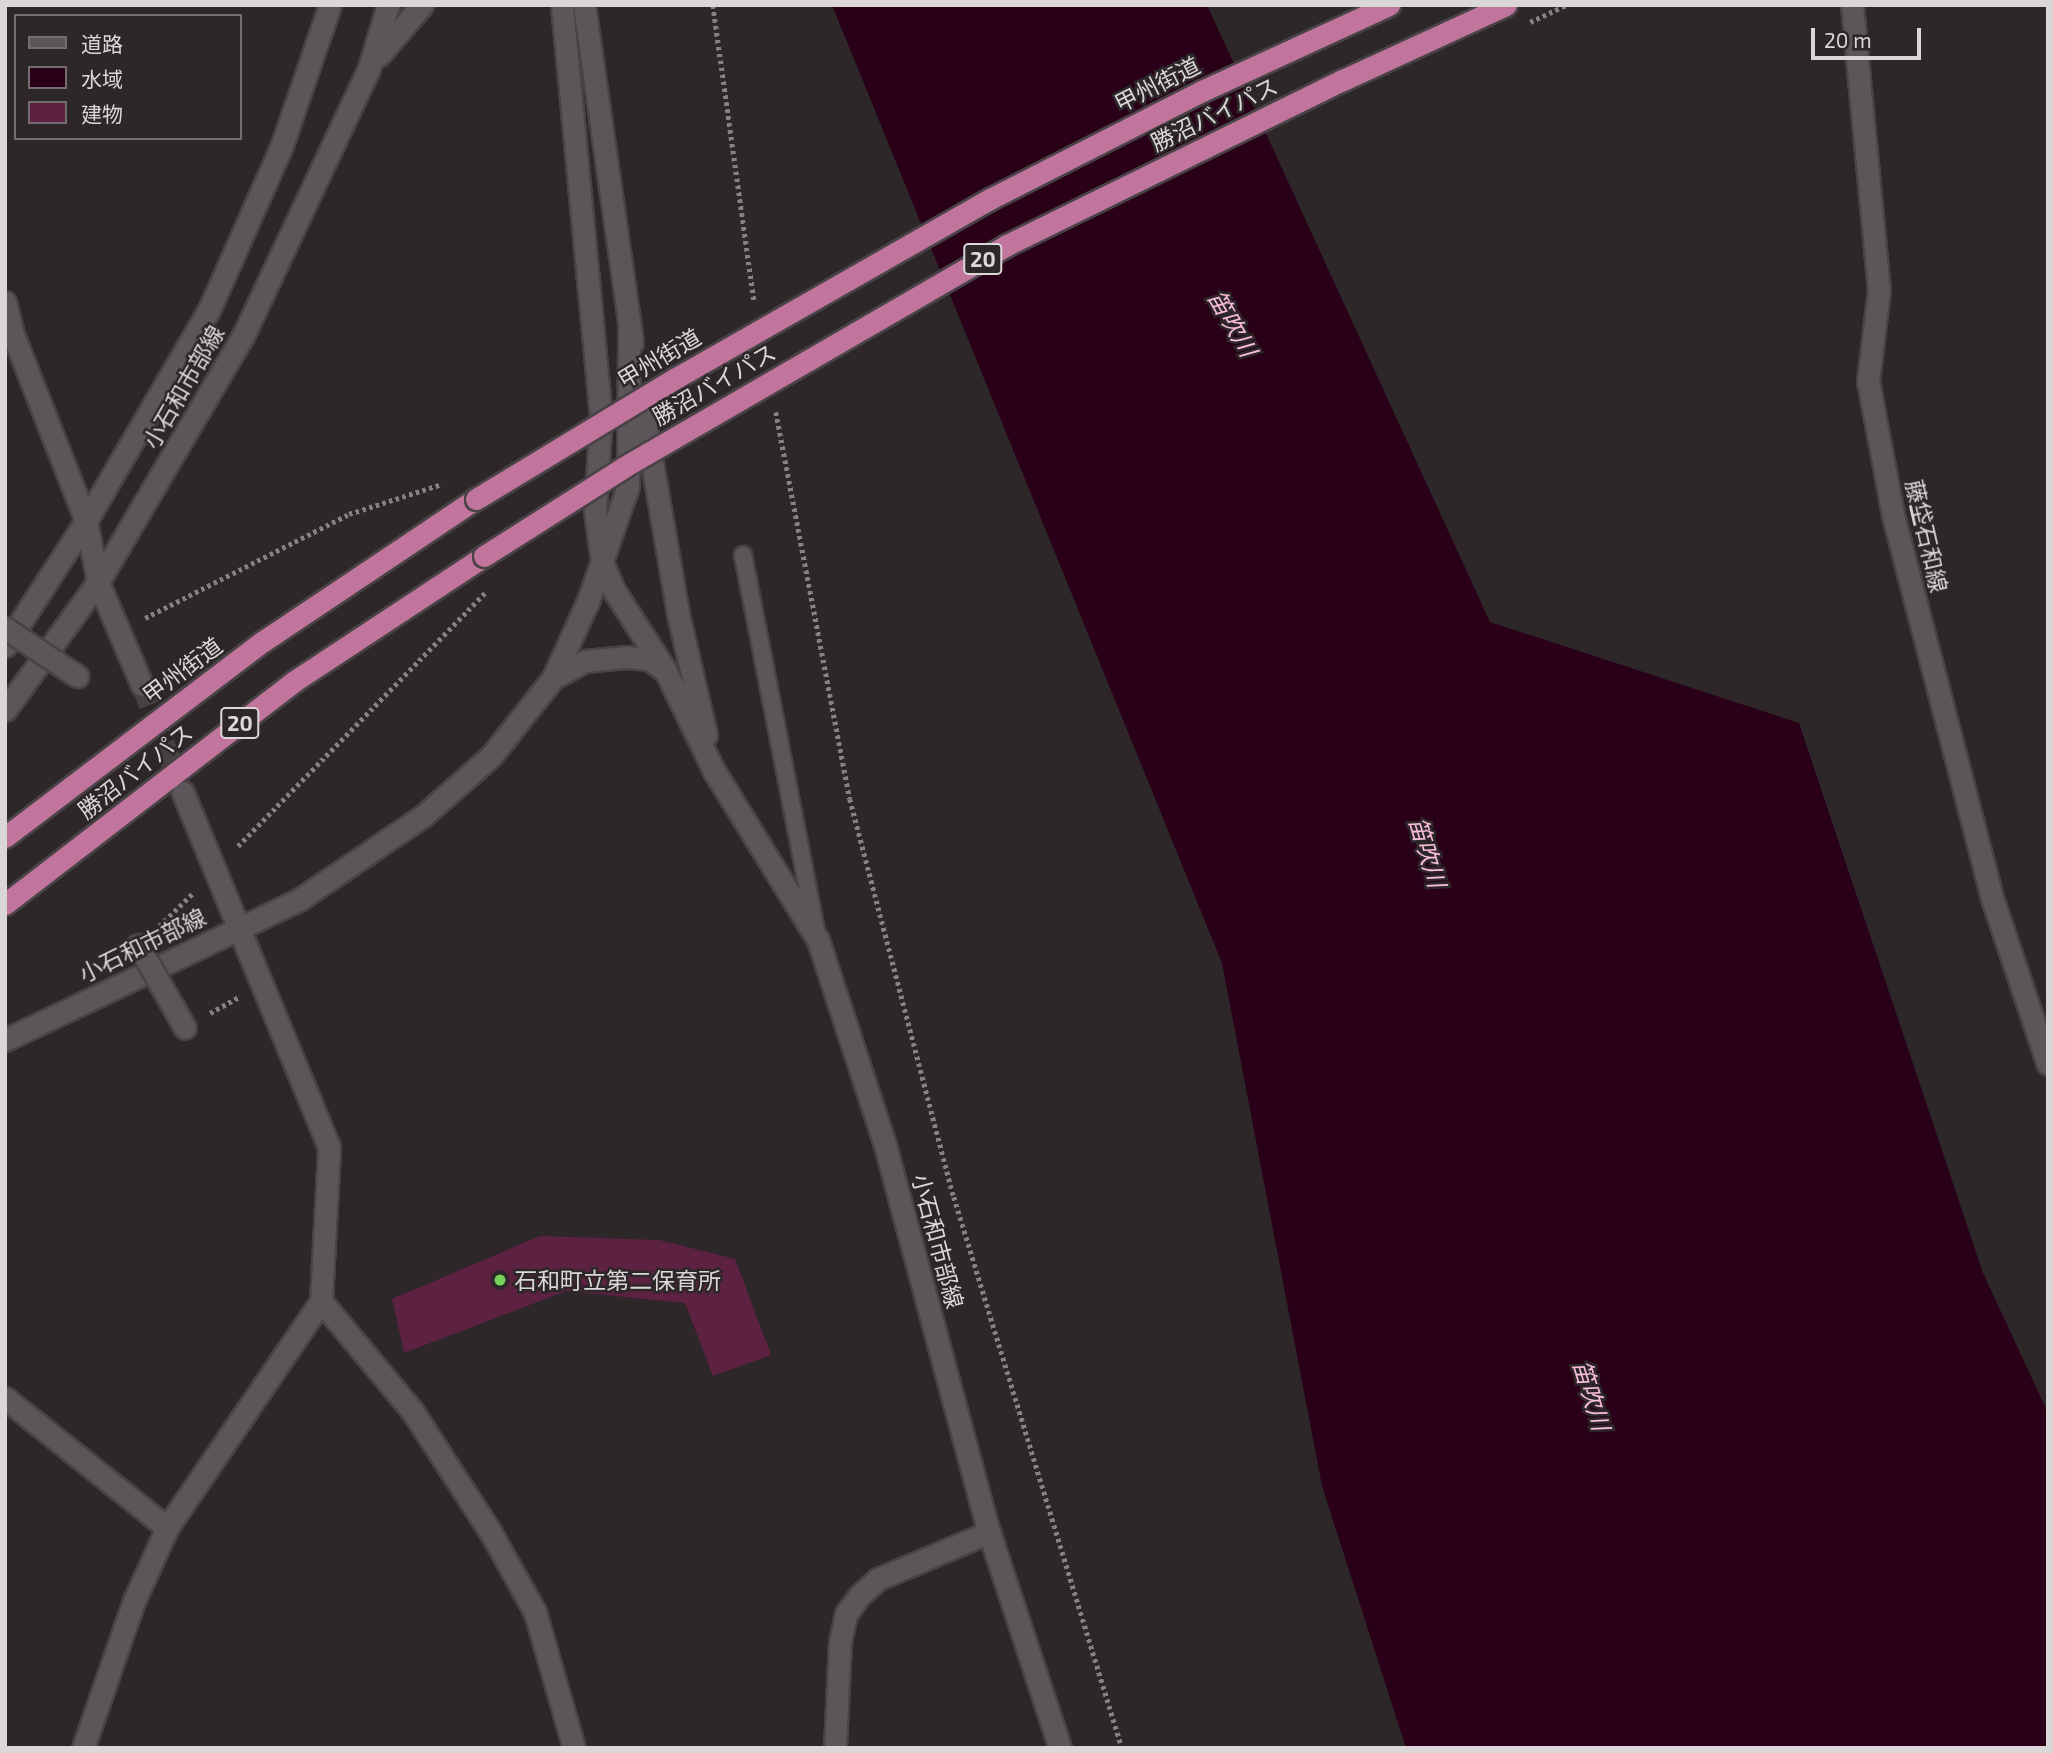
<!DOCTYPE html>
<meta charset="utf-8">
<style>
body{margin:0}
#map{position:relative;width:2053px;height:1753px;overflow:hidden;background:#2d272a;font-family:"Exo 2","Noto Sans JP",sans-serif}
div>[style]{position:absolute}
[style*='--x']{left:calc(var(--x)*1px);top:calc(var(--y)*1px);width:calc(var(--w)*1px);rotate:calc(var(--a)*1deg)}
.water>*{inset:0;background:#290018}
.building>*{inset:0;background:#5d2142}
.street-tunnel>*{height:21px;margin-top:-10.5px;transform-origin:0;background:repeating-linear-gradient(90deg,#474144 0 21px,transparent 0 31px)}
.path>*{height:4.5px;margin-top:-2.25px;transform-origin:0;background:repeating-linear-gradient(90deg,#868183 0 3.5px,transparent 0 7px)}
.roads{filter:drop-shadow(2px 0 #494346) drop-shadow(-2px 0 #494346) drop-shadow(0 2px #494346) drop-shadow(0 -2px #494346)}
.lane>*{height:16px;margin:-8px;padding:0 8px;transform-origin:8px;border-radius:8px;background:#5c5559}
.street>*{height:21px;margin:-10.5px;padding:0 10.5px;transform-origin:10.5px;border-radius:10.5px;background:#5c5559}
.secondary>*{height:21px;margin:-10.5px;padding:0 10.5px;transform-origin:10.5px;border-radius:10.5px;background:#5c5559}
.highway>*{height:21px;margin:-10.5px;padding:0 10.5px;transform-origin:10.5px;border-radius:10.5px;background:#c2759c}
.path-bridge>*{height:4.5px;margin-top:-2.25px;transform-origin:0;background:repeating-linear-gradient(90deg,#868183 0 3.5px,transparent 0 7px)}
.bridges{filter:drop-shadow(2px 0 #494346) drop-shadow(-2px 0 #494346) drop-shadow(0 2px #494346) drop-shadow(0 -2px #494346)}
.street-bridge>*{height:21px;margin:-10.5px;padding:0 10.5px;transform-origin:10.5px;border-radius:10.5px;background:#5c5559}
.highway-bridge>*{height:21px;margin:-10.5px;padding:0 10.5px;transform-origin:10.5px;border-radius:10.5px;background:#c2759c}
.dots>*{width:19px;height:19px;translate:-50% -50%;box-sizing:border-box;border:4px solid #2d272a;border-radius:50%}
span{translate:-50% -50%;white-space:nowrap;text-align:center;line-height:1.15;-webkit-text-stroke:5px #2d272a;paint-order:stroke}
.shield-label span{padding:2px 5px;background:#2d272a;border:2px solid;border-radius:5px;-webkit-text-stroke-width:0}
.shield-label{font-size:21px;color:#dbd6d8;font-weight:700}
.street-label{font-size:23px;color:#dbd6d8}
.poi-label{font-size:23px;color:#dbd6d8}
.left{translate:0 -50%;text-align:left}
.water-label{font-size:24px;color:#f8bdd9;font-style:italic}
.frame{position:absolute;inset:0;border:7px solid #dbd6d8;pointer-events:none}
.legend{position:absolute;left:14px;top:14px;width:228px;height:126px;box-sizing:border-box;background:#2d272a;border:2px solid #736d70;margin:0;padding:9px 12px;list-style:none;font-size:21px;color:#dbd6d8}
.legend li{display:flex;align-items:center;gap:14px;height:35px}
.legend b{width:35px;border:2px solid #736d70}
.scale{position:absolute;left:1811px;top:28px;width:110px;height:32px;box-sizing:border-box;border:4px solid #dbd6d8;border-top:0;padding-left:9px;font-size:21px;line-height:24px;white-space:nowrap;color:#dbd6d8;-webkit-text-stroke:5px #2d272a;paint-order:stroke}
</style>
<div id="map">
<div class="water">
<i style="clip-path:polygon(832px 5px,1207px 5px,1490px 622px,1799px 723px,1983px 1273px,2048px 1413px,2048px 1748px,1406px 1748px,1322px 1486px,1222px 963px)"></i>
</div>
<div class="building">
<i style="clip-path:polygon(540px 1236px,659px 1240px,735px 1259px,771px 1355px,713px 1376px,685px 1303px,566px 1291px,404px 1353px,392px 1299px)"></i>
</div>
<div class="street-tunnel">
<i style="--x:142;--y:685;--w:109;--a:69.1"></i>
</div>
<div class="path">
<i style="--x:713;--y:5;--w:298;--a:82.1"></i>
<i style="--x:776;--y:412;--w:394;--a:79.2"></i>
<i style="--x:850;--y:799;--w:411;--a:75.4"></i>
<i style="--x:954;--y:1197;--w:576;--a:73.04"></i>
<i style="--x:145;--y:618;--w:229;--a:-27"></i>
<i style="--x:349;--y:514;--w:98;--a:-17.9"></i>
<i style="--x:238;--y:846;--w:355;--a:-45.7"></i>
<i style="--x:159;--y:926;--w:47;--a:-44.1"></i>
<i style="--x:210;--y:1013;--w:33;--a:-29"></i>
</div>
<div class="roads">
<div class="lane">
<i style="--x:743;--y:555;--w:383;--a:79"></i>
</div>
<div class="street">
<i style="--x:5;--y:302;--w:36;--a:76"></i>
<i style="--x:14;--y:337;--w:198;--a:68.6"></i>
<i style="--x:86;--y:521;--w:62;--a:78.9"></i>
<i style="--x:98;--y:582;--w:112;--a:66.9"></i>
<i style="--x:5;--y:646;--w:149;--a:-57.1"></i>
<i style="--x:86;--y:521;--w:244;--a:-59.8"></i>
<i style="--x:209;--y:310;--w:180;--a:-66.1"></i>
<i style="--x:282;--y:145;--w:148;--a:-71.1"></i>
<i style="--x:321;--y:1301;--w:144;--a:50.3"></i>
<i style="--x:413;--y:1412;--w:144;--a:57.2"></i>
<i style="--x:491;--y:1533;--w:90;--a:60.9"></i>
<i style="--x:535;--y:1612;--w:141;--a:74"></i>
<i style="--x:5;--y:1398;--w:208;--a:38.7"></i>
<i style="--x:83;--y:1748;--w:156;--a:-70.9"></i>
<i style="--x:134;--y:1601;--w:80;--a:-65.7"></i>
<i style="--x:167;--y:1528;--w:274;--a:-55.8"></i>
<i style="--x:321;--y:1301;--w:154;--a:-87"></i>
<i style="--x:329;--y:1147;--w:384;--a:-112.4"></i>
<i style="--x:835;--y:1748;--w:106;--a:-87.3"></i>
<i style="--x:840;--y:1642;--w:29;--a:-78"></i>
<i style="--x:846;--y:1614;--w:22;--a:-54"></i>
<i style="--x:859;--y:1596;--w:25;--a:-42"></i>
<i style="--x:878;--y:1579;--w:121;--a:-22.9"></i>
</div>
<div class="secondary">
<i style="--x:562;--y:5;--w:412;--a:84.6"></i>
<i style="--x:601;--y:415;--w:96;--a:93.6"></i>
<i style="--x:595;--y:511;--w:51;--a:82.2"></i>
<i style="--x:602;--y:562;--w:33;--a:67"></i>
<i style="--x:615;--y:592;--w:93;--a:57.3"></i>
<i style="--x:665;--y:670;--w:112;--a:64.1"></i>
<i style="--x:714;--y:771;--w:198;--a:58.4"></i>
<i style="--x:818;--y:940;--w:216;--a:71.9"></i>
<i style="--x:885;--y:1145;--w:401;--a:75"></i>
<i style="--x:989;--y:1532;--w:227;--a:71.8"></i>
<i style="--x:584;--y:5;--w:341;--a:81.9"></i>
<i style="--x:1852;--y:5;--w:285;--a:84.6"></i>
<i style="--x:1879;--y:289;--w:93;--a:96.8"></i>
<i style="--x:1868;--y:381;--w:136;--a:79.4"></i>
<i style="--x:1893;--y:515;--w:392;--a:75.5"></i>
<i style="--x:1991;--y:895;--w:178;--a:71.4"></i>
<i style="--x:379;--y:55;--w:66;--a:-49.3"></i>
<i style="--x:641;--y:399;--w:222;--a:80.2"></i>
<i style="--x:679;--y:618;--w:120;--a:77"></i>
<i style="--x:553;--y:678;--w:36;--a:-28"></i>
<i style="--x:585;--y:661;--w:41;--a:-5.6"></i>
<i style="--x:626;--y:657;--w:23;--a:5"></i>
<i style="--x:649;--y:659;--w:17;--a:36"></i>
<i style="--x:5;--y:710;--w:158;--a:-54"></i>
<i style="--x:98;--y:582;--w:286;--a:-59.5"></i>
<i style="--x:243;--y:336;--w:296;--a:-64.8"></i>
<i style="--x:369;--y:68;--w:66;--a:-73.2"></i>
<i style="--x:5;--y:1040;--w:327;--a:-25.5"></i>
<i style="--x:300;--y:899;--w:148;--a:-34"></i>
<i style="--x:423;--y:816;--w:92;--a:-41.5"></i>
<i style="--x:492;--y:755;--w:98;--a:-51.6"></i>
<i style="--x:553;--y:678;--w:85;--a:-65.6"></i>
<i style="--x:588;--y:601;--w:122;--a:-70.8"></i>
<i style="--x:628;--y:486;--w:156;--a:-89.6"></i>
</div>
<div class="highway">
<i style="--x:5;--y:837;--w:323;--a:-37.2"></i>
<i style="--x:262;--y:642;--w:257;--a:-33.8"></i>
<i style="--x:5;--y:904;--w:364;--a:-37.6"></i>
<i style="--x:293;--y:682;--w:229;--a:-33.4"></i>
</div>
</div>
<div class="path-bridge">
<i style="--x:1530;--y:22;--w:40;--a:-25"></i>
</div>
<div class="bridges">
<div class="street-bridge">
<i style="--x:5;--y:628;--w:87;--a:33.7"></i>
<i style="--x:138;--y:945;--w:95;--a:60.5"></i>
</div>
<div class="highway-bridge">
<i style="--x:476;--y:499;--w:234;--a:-31.2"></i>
<i style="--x:676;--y:378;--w:361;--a:-29.7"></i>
<i style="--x:990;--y:199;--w:238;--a:-27"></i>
<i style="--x:1202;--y:91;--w:206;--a:-24.7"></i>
<i style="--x:484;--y:556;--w:166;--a:-32.4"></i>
<i style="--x:624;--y:467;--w:443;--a:-30.1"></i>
<i style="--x:1007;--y:245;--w:374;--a:-26.2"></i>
<i style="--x:1343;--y:80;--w:179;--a:-24.7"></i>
</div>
</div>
<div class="dots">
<i style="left:500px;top:1280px;background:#77d259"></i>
</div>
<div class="shield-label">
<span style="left:983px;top:259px">20</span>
<span style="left:240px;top:723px">20</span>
</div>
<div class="street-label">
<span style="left:1157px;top:84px;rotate:-27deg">甲州街道</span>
<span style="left:1214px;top:114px;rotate:-26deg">勝沼バイパス</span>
<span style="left:659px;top:358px;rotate:-31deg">甲州街道</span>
<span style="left:714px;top:384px;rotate:-30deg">勝沼バイパス</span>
<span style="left:183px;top:387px;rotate:-60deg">小石和市部線</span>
<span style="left:1927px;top:536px;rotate:77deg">藤垈石和線</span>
<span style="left:182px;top:670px;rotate:-37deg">甲州街道</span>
<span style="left:135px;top:771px;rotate:-38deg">勝沼バイパス</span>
<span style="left:142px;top:945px;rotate:-26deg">小石和市部線</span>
<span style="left:938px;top:1241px;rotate:75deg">小石和市部線</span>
</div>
<div class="poi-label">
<span class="left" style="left:514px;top:1280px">石和町立第二保育所</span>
</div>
<div class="water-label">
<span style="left:1233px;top:323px;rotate:60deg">笛吹川</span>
<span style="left:1428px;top:852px;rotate:73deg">笛吹川</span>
<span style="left:1592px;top:1395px;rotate:73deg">笛吹川</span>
</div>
<div class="frame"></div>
<ul class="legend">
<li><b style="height:9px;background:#5c5559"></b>道路</li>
<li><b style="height:19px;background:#290018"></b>水域</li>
<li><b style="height:19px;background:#5d2142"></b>建物</li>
</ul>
<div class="scale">20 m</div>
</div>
